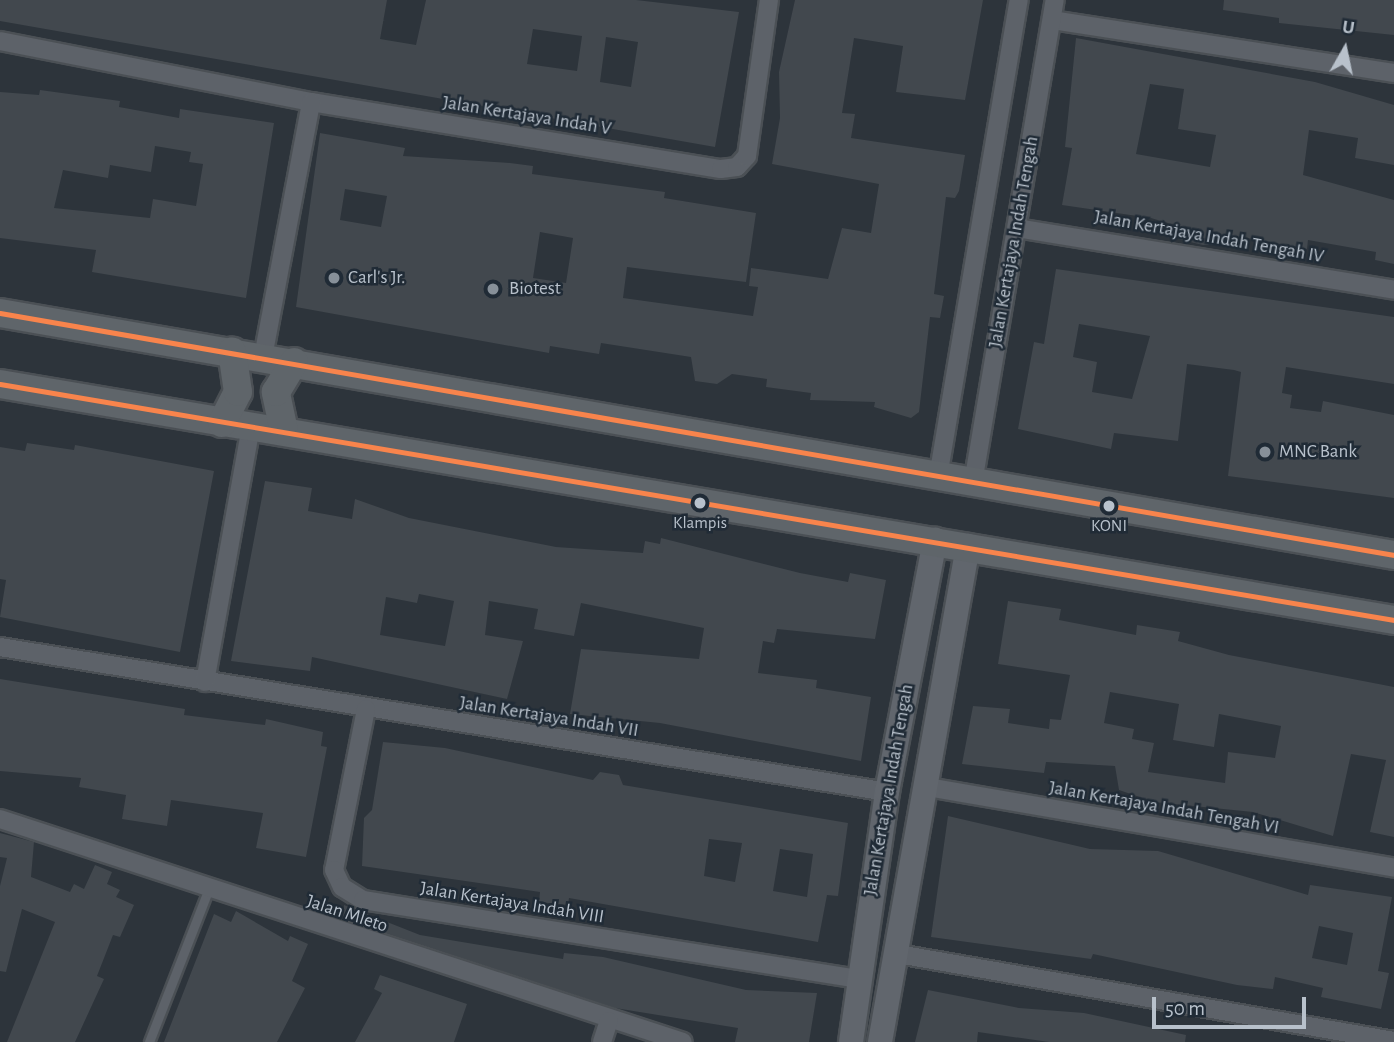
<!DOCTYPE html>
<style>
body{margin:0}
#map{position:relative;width:1394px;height:1042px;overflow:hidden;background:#2d343b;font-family:"Alegreya Sans",sans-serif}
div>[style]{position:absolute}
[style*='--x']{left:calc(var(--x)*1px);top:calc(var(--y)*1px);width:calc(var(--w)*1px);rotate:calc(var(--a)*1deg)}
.building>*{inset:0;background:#42484e}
.roads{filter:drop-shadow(2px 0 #4b5055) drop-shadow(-2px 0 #4b5055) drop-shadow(0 2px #4b5055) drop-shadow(0 -2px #4b5055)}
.lane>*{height:9px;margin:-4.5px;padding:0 4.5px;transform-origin:4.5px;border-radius:4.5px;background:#5d6269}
.street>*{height:18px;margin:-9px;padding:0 9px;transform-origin:9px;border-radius:9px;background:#5d6269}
.secondary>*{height:24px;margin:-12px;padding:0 12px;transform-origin:12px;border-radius:12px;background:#61666d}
.primary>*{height:28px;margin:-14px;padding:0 14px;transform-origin:14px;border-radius:14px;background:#5f656a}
.bus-1>*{height:5px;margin:-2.5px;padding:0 2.5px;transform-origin:2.5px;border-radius:2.5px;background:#f8844c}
.dots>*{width:19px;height:19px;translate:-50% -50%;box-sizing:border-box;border:4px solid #202b36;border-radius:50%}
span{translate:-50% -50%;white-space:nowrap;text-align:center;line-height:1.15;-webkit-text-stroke:5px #202b36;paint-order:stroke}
.bus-label{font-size:17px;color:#b8c1cb}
.street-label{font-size:19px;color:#b8c1cb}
.poi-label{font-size:19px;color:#b8c1cb}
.left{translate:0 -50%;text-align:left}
.north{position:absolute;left:1310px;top:14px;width:70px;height:70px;-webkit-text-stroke:5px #202b36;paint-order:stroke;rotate:9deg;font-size:19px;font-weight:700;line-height:28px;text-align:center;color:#b8c1cb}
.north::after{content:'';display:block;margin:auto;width:24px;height:32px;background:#b8c1cb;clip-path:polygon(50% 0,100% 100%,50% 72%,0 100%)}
.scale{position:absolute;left:1152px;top:997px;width:154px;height:32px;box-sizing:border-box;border:4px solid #b8c1cb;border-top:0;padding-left:9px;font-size:21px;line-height:24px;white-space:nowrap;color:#b8c1cb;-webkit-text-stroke:5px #202b36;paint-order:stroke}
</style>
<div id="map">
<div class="building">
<i style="clip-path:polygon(evenodd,0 0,387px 0,380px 39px,416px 45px,426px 0,636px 0,739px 12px,715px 147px,0 21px,0 0,533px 29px,582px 36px,577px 71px,527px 64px,533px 29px,0 0,606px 37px,638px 42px,631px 87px,600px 82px,606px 37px)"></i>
<i style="clip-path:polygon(evenodd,795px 0,983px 0,965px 100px,896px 92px,903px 46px,854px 38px,842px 113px,855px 114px,851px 138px,965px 155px,959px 191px,955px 198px,946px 197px,934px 294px,944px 296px,940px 318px,930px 317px,919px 412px,911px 418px,874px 407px,875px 402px,810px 400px,811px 393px,766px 387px,767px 379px,732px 374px,717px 384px,695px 381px,691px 357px,601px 343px,599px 354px,550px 346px,549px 353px,296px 307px,320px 133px,405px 148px,403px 156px,510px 163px,533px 166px,532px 174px,665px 192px,664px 198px,756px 213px,746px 282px,627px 267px,623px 298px,753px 316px,758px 287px,749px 286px,751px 268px,828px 279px,842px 228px,871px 233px,879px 184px,772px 164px,780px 118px,779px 72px,795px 0,345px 189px,387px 196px,381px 227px,340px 220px,345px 189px,795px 0,540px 232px,573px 238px,566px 283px,533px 278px,540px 232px)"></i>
<i style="clip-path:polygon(1224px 0,1394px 0,1394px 35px,1279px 23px,1279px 18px,1223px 10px)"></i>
<i style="clip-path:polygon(evenodd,1076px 38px,1315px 82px,1394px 105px,1394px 165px,1355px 158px,1358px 138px,1309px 130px,1303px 175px,1394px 200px,1394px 264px,1375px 260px,1376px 252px,1308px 240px,1307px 249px,1242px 237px,1235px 244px,1214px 234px,1213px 245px,1203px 245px,1178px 239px,1181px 227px,1151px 218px,1062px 205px,1072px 148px,1065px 147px,1076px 38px,1150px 84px,1184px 89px,1178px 129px,1216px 135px,1210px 167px,1136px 154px,1150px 84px)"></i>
<i style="clip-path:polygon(evenodd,40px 90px,120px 101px,119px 107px,179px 118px,180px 109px,274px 123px,246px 298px,92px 272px,96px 250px,0 238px,0 92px,39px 95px,40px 90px,155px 146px,191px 152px,189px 162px,203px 164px,196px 206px,153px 199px,150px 218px,54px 208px,63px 170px,108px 178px,110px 165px,151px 172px,155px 146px)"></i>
<i style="clip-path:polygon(evenodd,1056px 269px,1394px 317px,1394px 384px,1286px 367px,1282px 393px,1292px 395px,1290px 408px,1321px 412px,1323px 401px,1394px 415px,1394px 498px,1228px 476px,1241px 372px,1234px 370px,1187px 364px,1178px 441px,1114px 433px,1111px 449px,1018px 429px,1034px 342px,1044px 344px,1056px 269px,1079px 324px,1150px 336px,1132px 399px,1092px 392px,1097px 362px,1073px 357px,1079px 324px)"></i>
<i style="clip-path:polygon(27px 443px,74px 450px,75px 445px,214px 471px,180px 652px,0 617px,6px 580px,0 579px,0 447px,25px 451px)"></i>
<i style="clip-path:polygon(evenodd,265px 481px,312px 488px,308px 511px,352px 519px,355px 499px,409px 518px,556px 547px,643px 553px,645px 541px,660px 544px,661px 538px,800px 573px,848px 582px,850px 573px,886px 580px,875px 639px,777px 629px,774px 643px,763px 641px,758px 673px,817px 680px,816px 688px,871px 697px,861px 761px,660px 723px,570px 714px,581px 649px,699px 659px,704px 628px,581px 603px,574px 636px,534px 629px,538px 609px,489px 601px,485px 635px,523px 641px,507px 699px,312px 657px,310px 671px,231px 661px,265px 481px,419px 594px,454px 601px,445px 646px,380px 635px,386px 597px,417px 603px,419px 594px)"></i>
<i style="clip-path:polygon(evenodd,1008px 601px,1061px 609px,1059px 620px,1136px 635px,1137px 625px,1180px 632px,1178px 641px,1229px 655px,1394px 687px,1394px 837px,1370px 832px,1386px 760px,1351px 754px,1333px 836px,1253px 812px,1154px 802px,1119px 790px,1115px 766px,1046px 762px,1044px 773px,962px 764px,973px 706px,1010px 709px,1008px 723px,1049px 729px,1050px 719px,1061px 720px,1070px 675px,998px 664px,1008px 601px,1110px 692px,1179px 704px,1173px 740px,1214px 747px,1219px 714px,1281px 726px,1275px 758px,1228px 752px,1225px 783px,1148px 772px,1154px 743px,1132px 739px,1134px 729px,1104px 723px,1110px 692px)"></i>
<i style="clip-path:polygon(0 679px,185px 709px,184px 715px,265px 725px,266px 719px,323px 732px,321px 746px,327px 747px,306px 857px,256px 848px,263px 813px,171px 800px,167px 826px,122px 819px,126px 795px,79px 787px,81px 778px,0 771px)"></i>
<i style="clip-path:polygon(evenodd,383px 742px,445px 748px,593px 780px,600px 772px,619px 775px,623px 785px,848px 823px,838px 896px,827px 895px,818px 942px,569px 898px,568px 905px,539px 902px,540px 892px,362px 866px,364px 818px,372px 810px,383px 742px,709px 839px,742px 843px,735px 882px,704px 876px,709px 839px,383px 742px,780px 849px,813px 854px,807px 897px,773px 891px,780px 849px)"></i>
<i style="clip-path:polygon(evenodd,948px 816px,1090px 849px,1158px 851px,1308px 895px,1310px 885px,1392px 897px,1378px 971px,1389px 973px,1381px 1009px,1321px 997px,1323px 988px,1275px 977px,1273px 989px,1237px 985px,1093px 954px,1091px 959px,931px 937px,948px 816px,1319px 926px,1353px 933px,1347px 965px,1312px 958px,1319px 926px)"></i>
<i style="clip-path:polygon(0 833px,34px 842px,31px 877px,70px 892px,74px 884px,84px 889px,95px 865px,112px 872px,107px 884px,120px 890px,116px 897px,134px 905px,120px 937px,113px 935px,97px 976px,104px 979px,75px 1042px,7px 1042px,55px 922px,22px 909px,6px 972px,0 971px,0 886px,7px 858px,0 857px)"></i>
<i style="clip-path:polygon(344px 905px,420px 935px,563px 959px,564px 953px,603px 957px,746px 990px,817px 993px,809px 1042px,735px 1042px,738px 1028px,615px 1008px,343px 919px)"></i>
<i style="clip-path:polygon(236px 911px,288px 941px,290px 936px,308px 944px,292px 981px,305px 988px,277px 1042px,164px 1042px,214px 914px,231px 922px)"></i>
<i style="clip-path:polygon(380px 975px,467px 1004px,454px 1042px,355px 1042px,382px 993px,374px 989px)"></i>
<i style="clip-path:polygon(928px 990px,1019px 1008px,1084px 1013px,1186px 1035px,1185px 1042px,1049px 1042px,978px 1032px,977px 1042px,915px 1042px)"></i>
</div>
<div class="roads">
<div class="lane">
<i style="--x:149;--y:1042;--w:162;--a:-68.7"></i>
</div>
<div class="street">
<i style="--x:1052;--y:20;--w:346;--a:8.8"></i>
<i style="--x:0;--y:41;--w:317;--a:11.1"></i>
<i style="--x:311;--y:102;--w:415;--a:9.3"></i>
<i style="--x:721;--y:169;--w:16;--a:-7"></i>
<i style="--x:737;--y:167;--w:15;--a:-48"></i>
<i style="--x:747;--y:156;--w:158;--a:-82"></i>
<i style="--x:1017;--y:228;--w:382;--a:9.3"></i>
<i style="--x:263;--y:357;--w:259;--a:-79.3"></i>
<i style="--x:938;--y:477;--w:484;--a:-80.4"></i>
<i style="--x:973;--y:483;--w:490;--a:-80.4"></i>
<i style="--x:0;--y:647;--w:899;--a:9.28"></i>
<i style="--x:205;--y:682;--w:259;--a:-79.8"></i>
<i style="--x:366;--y:709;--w:164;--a:101.2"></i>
<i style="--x:334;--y:870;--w:19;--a:65"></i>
<i style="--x:342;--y:887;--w:25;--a:32"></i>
<i style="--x:363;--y:900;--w:501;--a:9.07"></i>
<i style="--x:927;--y:787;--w:474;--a:9.8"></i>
<i style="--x:0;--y:819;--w:718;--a:18.08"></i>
<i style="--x:898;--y:954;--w:504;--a:9.95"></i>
<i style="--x:602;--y:1042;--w:22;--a:-72"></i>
</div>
<div class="secondary">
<i style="--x:851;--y:1042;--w:253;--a:-81.8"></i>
<i style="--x:887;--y:792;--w:257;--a:-79.2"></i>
<i style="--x:880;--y:1042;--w:504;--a:-79.94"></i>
</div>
<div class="primary">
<i style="--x:0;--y:313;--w:1415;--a:9.85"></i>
<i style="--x:0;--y:384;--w:1414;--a:9.61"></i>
<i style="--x:222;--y:423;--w:35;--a:-63"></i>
<i style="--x:238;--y:392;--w:41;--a:-98.3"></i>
<i style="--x:284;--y:431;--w:40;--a:-102"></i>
<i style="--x:276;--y:392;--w:35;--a:-59"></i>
</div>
</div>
<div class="bus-1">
<i style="--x:0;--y:313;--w:1415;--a:9.85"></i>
<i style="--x:0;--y:384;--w:1414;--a:9.61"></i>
</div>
<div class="dots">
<i style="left:334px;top:278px;background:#879099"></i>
<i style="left:493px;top:289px;background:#879099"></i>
<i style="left:1265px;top:452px;background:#879099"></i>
<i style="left:700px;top:503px;background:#b8c1cb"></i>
<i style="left:1109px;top:506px;background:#b8c1cb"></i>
</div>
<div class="bus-label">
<span style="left:700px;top:523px">Klampis</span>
<span style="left:1109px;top:526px">KONI</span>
</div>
<div class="street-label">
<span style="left:527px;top:116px;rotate:9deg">Jalan Kertajaya Indah V</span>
<span style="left:1209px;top:237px;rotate:10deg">Jalan Kertajaya Indah Tengah IV</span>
<span style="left:1014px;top:242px;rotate:-80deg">Jalan Kertajaya Indah Tengah</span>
<span style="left:549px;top:717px;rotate:9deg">Jalan Kertajaya Indah VII</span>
<span style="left:889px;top:790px;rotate:-80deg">Jalan Kertajaya Indah Tengah</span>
<span style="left:1164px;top:808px;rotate:10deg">Jalan Kertajaya Indah Tengah VI</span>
<span style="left:512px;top:903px;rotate:9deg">Jalan Kertajaya Indah VIII</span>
<span style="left:347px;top:914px;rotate:18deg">Jalan Mleto</span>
</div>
<div class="poi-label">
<span class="left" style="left:348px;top:278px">Carl's Jr.</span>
<span class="left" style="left:509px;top:289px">Biotest</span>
<span class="left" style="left:1279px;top:452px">MNC Bank</span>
</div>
<div class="north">U</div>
<div class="scale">50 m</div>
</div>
